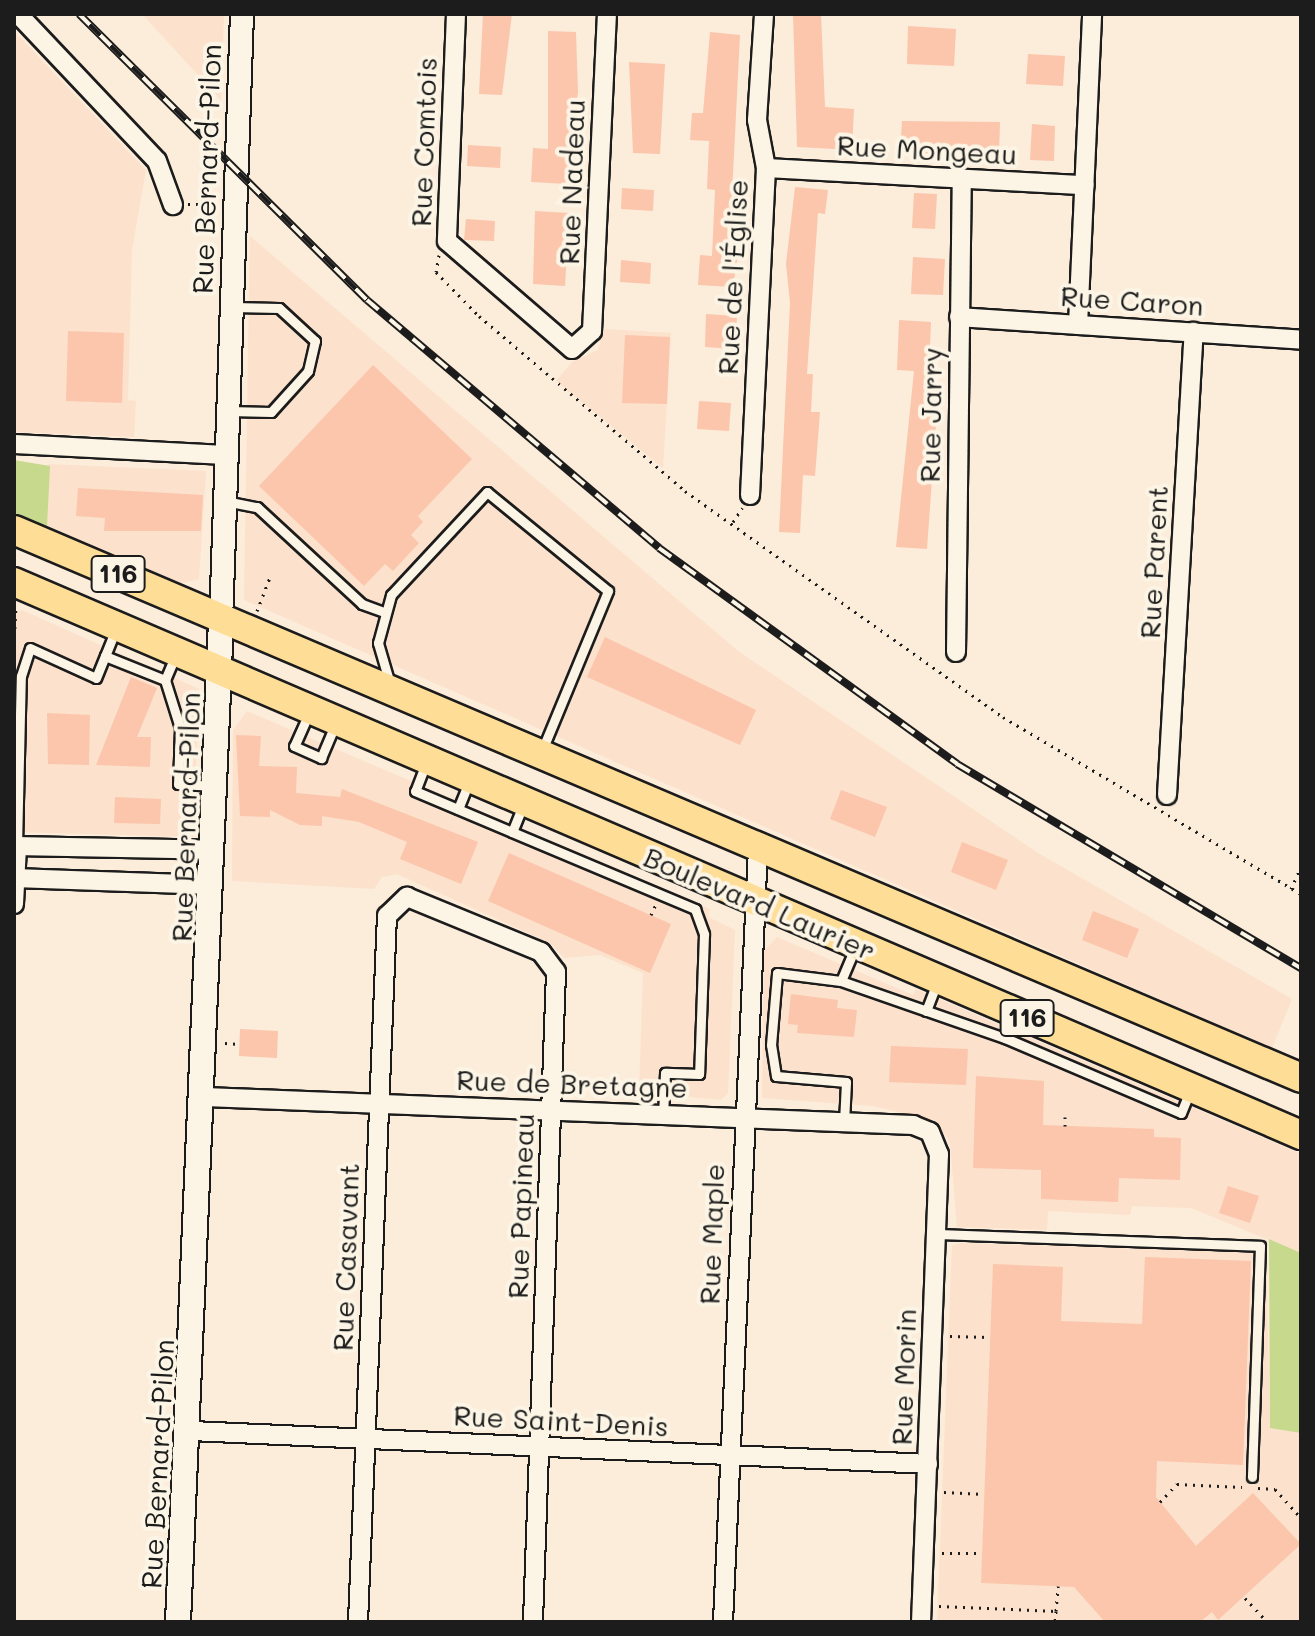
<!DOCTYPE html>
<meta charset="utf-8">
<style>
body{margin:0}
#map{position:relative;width:1315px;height:1636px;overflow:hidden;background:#fcecda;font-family:Mali,sans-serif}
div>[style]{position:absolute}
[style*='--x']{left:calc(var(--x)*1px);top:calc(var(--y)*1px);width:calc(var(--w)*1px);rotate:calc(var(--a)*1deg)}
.built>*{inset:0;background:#fce1cc}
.green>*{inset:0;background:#c7d98d}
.building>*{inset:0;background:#fbc6ac}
.path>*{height:3px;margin-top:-1.5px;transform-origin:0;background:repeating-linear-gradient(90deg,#1c1c1c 0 2px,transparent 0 8px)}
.roads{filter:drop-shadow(2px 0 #1c1c1c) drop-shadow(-2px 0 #1c1c1c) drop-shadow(0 2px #1c1c1c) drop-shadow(0 -2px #1c1c1c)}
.service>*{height:9px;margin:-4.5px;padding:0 4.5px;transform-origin:4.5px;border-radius:4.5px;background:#fcf5e5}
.minor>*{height:18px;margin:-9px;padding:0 9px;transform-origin:9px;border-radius:9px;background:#fcf5e5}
.tertiary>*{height:22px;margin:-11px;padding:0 11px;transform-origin:11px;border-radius:11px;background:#fcf5e5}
.secondary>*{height:24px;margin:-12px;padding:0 12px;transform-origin:12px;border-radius:12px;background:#fcf5e5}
.primary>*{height:28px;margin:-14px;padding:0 14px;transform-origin:14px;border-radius:14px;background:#fedd96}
.rail>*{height:8px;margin-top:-4px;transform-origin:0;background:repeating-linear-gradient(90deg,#fcf5e5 0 15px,#1c1c1c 0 30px);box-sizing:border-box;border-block:2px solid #1c1c1c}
span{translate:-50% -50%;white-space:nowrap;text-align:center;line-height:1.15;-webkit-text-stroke:8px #fcf5e5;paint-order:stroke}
.shield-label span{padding:2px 6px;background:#fcf5e5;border:2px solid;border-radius:6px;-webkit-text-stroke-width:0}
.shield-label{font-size:26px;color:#1c1c1c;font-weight:700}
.street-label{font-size:28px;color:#1c1c1c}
.frame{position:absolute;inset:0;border:16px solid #1c1c1c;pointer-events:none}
</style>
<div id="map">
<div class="built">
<i style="clip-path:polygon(142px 14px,224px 14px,221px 100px)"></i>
<i style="clip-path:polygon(14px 31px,146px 170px,132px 250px,128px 400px,136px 401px,134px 437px,14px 432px)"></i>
<i style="clip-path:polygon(250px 236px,738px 651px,1038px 853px,1292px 999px,1272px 1048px,244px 600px)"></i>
<i style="clip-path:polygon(605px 329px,671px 333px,663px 468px,556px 381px,572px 362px,598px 350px)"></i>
<i style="clip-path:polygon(48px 464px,206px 471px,199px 579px,178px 584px,47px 527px)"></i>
<i style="clip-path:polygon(22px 610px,199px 689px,193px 837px,14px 832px,14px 614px)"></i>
<i style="clip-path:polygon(247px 711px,710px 909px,708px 917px,735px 930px,728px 1093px,721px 1100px,639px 1092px,643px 973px,600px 955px,564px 958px,550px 943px,397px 874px,382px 877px,374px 889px,232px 881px,233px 730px)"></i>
<i style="clip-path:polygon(777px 937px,913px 995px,916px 989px,1301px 1154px,1301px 1253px,1191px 1208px,1132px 1206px,1130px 1215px,1048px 1211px,1047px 1230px,957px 1227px,950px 1142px,935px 1121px,873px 1106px,762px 1098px,764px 951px)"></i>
<i style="clip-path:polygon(960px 1243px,1266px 1253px,1270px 1427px,1301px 1433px,1301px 1622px,937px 1622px,952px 1246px)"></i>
</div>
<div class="green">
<i style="clip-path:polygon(14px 460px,50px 466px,47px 527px,14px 514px)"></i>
<i style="clip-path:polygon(1269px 1239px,1301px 1253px,1301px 1433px,1270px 1428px)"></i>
</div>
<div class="building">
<i style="clip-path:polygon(483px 14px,512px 14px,502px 95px,479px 94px)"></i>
<i style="clip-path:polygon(793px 14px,821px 14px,825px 107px,854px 109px,852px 150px,797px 147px)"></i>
<i style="clip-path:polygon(908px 26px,956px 29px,954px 66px,907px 64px)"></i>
<i style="clip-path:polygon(548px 31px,576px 32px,578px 92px,566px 184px,531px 182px,533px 148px,548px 149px)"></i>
<i style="clip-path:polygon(710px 32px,740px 35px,731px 214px,744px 215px,733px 287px,698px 285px,700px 255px,712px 256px,715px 190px,707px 189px,709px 141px,690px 140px,692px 113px,703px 113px)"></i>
<i style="clip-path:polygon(1028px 54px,1065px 56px,1063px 86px,1026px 84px)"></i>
<i style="clip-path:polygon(629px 62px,665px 64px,660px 154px,633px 153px)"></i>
<i style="clip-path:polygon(902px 121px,1000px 122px,999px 154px,900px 153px)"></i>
<i style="clip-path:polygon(1032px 124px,1055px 126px,1054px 161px,1030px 160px)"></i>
<i style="clip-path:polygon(468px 145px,501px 147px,500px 168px,467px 166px)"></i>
<i style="clip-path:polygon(795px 187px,828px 190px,825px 214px,818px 213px,807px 374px,813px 374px,811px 412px,820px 412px,818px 438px,815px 476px,803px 475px,800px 533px,779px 532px,790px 303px,786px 264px)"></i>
<i style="clip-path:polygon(622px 188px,654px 190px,653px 211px,621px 209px)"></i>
<i style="clip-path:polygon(914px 193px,937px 194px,935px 229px,912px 228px)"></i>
<i style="clip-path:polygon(535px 211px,569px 213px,565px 286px,533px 284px)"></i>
<i style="clip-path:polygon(466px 219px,495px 221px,494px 241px,464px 240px)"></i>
<i style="clip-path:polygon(913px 257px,945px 259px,943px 295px,911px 294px)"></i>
<i style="clip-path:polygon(621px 260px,651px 263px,650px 284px,620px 282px)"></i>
<i style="clip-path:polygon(706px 314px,737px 316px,735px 349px,705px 347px)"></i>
<i style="clip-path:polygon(899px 320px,931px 322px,928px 394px,938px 395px,927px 549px,896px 547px,914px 371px,897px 370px)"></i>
<i style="clip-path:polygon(68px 331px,124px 333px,122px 403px,66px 401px)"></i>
<i style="clip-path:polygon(625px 335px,670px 337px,667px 404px,622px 403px)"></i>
<i style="clip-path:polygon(373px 365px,472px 459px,418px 516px,423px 522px,411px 535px,419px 543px,393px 571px,385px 564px,364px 586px,259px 486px)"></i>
<i style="clip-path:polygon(699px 401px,731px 403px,729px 431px,697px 429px)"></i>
<i style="clip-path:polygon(78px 488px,203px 495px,201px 531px,104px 531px,105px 518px,76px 516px)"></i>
<i style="clip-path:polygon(605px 637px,756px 710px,740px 745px,587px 677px)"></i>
<i style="clip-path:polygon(131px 677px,157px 688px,137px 737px,151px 737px,150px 767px,96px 765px)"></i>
<i style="clip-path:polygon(47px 713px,90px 715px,89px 765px,48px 764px)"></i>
<i style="clip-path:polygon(236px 735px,261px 736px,259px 766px,297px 767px,296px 793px,340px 797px,342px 789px,478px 842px,461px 884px,400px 859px,407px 842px,359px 822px,322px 816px,322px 826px,300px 825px,270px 810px,270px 817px,240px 816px)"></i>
<i style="clip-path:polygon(841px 790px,887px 807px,875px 837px,830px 819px)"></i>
<i style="clip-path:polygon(115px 797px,161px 799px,160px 824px,114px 823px)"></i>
<i style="clip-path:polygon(962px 842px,1008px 860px,996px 890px,951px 872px)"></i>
<i style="clip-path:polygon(509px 853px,671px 924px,650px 973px,488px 901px)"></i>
<i style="clip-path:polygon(1093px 911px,1139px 929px,1127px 958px,1082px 940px)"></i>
<i style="clip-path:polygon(791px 994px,838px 1000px,837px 1008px,857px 1010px,854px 1037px,797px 1033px,798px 1025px,788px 1024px)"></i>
<i style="clip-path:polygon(240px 1029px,278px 1031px,277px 1058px,239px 1056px)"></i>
<i style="clip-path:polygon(891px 1046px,968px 1049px,966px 1085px,889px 1082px)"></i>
<i style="clip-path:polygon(976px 1076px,1044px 1081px,1043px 1125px,1154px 1129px,1154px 1137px,1181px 1138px,1180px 1180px,1119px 1178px,1118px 1202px,1041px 1199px,1041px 1170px,973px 1168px)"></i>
<i style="clip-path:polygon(1228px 1186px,1259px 1196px,1250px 1223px,1219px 1213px)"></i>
<i style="clip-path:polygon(1145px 1257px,1251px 1261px,1243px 1465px,1157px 1461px,1156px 1497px,1196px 1546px,1253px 1493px,1301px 1544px,1218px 1620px,1212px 1612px,1200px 1622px,1105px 1622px,1074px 1587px,981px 1583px,993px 1264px,1063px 1267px,1061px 1321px,1142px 1324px)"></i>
</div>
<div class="path">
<i style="--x:188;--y:204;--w:29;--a:0"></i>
<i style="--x:439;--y:255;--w:17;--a:100"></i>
<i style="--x:436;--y:272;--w:62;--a:45.7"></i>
<i style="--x:479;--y:316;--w:270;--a:40.3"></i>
<i style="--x:685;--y:491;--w:390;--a:35.4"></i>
<i style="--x:1003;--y:717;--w:347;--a:30.7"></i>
<i style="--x:733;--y:522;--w:17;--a:-57"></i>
<i style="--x:257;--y:611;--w:39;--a:-69"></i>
<i style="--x:14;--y:644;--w:36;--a:-87"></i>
<i style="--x:1291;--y:889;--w:24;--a:-66"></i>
<i style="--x:651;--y:915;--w:12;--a:-66"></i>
<i style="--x:225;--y:1043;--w:14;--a:4"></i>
<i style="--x:1065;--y:1126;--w:9;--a:-90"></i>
<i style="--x:950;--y:1336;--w:40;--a:1.4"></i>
<i style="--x:1258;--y:1488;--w:17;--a:3"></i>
<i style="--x:1275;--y:1489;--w:39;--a:48"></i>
<i style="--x:944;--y:1492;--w:40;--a:2.9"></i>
<i style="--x:1160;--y:1502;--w:25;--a:-47"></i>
<i style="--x:1177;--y:1484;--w:65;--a:2.6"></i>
<i style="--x:942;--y:1553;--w:40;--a:0"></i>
<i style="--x:1245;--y:1598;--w:33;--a:47"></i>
<i style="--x:939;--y:1606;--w:117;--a:2.4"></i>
<i style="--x:1056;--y:1611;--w:11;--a:95"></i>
<i style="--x:1056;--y:1611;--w:25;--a:-85"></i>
</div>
<div class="roads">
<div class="service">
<i style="--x:228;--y:411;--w:43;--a:1.3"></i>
<i style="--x:271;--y:412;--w:55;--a:-47.9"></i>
<i style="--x:308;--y:371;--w:31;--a:-77"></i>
<i style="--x:315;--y:341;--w:49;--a:-137.5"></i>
<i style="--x:279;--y:308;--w:46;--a:-178.8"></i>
<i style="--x:225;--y:501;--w:33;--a:11"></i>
<i style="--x:257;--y:507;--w:143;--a:42.7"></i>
<i style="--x:362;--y:604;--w:23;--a:20"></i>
<i style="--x:105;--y:656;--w:29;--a:-68"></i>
<i style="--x:165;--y:680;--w:28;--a:-67"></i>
<i style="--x:390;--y:684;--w:43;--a:-106.3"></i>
<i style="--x:378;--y:643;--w:50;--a:-74.8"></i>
<i style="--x:391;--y:595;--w:141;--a:-47"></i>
<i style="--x:487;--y:492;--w:156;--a:39.3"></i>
<i style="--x:608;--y:591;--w:172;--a:112.5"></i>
<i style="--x:309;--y:713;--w:36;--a:114"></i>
<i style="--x:294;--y:746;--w:30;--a:24"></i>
<i style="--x:321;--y:758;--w:36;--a:-67"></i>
<i style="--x:180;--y:728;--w:56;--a:92"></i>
<i style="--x:178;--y:784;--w:33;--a:3"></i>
<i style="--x:426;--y:763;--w:30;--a:111"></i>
<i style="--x:415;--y:791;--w:105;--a:22.9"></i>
<i style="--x:523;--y:805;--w:29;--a:112"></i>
<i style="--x:512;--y:832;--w:199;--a:22.8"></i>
<i style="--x:695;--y:909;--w:27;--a:70"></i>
<i style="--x:704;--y:934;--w:140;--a:92"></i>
<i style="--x:699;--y:1074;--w:34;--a:-178"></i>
<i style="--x:665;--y:1073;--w:42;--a:92.7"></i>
<i style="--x:458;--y:809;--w:29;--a:-68"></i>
<i style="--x:17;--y:846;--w:170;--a:-88.7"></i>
<i style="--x:21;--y:676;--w:29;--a:-72"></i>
<i style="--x:30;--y:648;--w:72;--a:24.4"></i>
<i style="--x:96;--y:678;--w:24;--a:-68"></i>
<i style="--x:105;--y:656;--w:65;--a:21.8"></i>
<i style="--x:165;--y:680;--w:50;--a:72.6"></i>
<i style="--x:180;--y:728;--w:35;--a:2"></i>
<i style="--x:841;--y:981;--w:174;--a:19.2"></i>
<i style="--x:1005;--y:1038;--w:191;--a:23.1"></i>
<i style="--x:1181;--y:1113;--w:24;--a:-68"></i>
<i style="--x:926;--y:1011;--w:30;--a:-69"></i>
<i style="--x:844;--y:1122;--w:40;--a:-87.1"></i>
<i style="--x:846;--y:1082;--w:70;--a:-175.1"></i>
<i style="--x:776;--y:1076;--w:31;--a:-99"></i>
<i style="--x:771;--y:1045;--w:72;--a:-85.2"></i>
<i style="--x:777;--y:973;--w:64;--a:7.1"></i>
<i style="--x:841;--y:981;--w:36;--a:-67"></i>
<i style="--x:936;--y:1234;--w:324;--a:2.1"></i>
<i style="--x:1260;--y:1246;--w:231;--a:92"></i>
</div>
<div class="minor">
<i style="--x:18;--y:14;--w:202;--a:46.6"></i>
<i style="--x:157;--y:161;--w:47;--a:70"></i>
<i style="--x:456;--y:14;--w:227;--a:92.3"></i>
<i style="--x:447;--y:241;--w:165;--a:40.8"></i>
<i style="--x:572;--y:349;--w:27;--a:-42"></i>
<i style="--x:592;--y:331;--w:317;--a:-87.3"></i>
<i style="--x:766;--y:168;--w:319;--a:3.1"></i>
<i style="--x:959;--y:317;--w:343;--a:3.8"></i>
<i style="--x:1078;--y:325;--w:311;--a:-87.4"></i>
<i style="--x:14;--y:444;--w:212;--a:3"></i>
<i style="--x:750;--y:495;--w:327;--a:-87.2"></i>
<i style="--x:766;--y:168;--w:49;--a:-100.6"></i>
<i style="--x:757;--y:120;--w:106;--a:-86.2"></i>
<i style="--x:956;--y:652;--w:473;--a:-89.3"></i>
<i style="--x:1167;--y:795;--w:464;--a:-86.7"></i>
<i style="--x:14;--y:846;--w:200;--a:1.1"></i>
<i style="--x:14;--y:878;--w:199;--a:2"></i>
<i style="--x:14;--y:904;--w:58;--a:-87"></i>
<i style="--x:205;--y:1097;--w:709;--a:2.26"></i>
<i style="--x:913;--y:1125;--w:18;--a:22"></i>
<i style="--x:930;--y:1132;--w:24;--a:68"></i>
<i style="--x:939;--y:1154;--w:468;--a:92.2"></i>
<i style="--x:191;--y:1431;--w:738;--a:2.56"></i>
<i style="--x:358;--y:1622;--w:707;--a:-87.65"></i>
<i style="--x:387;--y:916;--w:28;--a:-44"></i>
<i style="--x:407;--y:897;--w:145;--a:22.3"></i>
<i style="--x:541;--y:952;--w:25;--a:53"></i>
<i style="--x:556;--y:972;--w:650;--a:92.03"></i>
<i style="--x:723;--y:1622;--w:775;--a:-87.41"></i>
</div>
<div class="tertiary">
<i style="--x:221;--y:621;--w:607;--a:-88.02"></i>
</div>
<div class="secondary">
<i style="--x:178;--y:1622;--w:1002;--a:-87.54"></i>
</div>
<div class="primary">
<i style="--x:14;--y:530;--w:1399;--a:23.06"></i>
<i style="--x:14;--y:582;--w:1401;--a:23.25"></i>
</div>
</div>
<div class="rail">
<i style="--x:79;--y:14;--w:406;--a:44.8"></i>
<i style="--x:367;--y:300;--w:383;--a:40.3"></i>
<i style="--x:659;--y:548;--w:368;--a:35.9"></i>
<i style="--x:957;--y:764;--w:400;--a:30.7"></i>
</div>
<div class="shield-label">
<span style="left:118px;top:574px">116</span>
<span style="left:1027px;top:1018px">116</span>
</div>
<div class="street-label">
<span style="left:423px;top:142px;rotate:-88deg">Rue Comtois</span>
<span style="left:927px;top:149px;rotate:3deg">Rue Mongeau</span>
<span style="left:206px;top:169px;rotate:-88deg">Rue Bernard-Pilon</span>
<span style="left:571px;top:182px;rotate:-88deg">Rue Nadeau</span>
<span style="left:732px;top:277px;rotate:-87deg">Rue de l'Église</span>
<span style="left:1132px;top:300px;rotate:4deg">Rue Caron</span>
<span style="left:930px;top:415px;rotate:-89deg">Rue Jarry</span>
<span style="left:1153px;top:562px;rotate:-87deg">Rue Parent</span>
<span style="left:185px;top:817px;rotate:-88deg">Rue Bernard-Pilon</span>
<span style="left:760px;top:903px;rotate:23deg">Boulevard Laurier</span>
<span style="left:572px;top:1083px;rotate:2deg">Rue de Bretagne</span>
<span style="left:520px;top:1206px;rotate:-88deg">Rue Papineau</span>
<span style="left:711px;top:1234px;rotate:-88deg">Rue Maple</span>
<span style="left:345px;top:1257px;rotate:-88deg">Rue Casavant</span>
<span style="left:903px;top:1377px;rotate:-88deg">Rue Morin</span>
<span style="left:561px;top:1420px;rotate:3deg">Rue Saint-Denis</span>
<span style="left:157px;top:1464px;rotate:-87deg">Rue Bernard-Pilon</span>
</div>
<div class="frame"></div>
</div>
